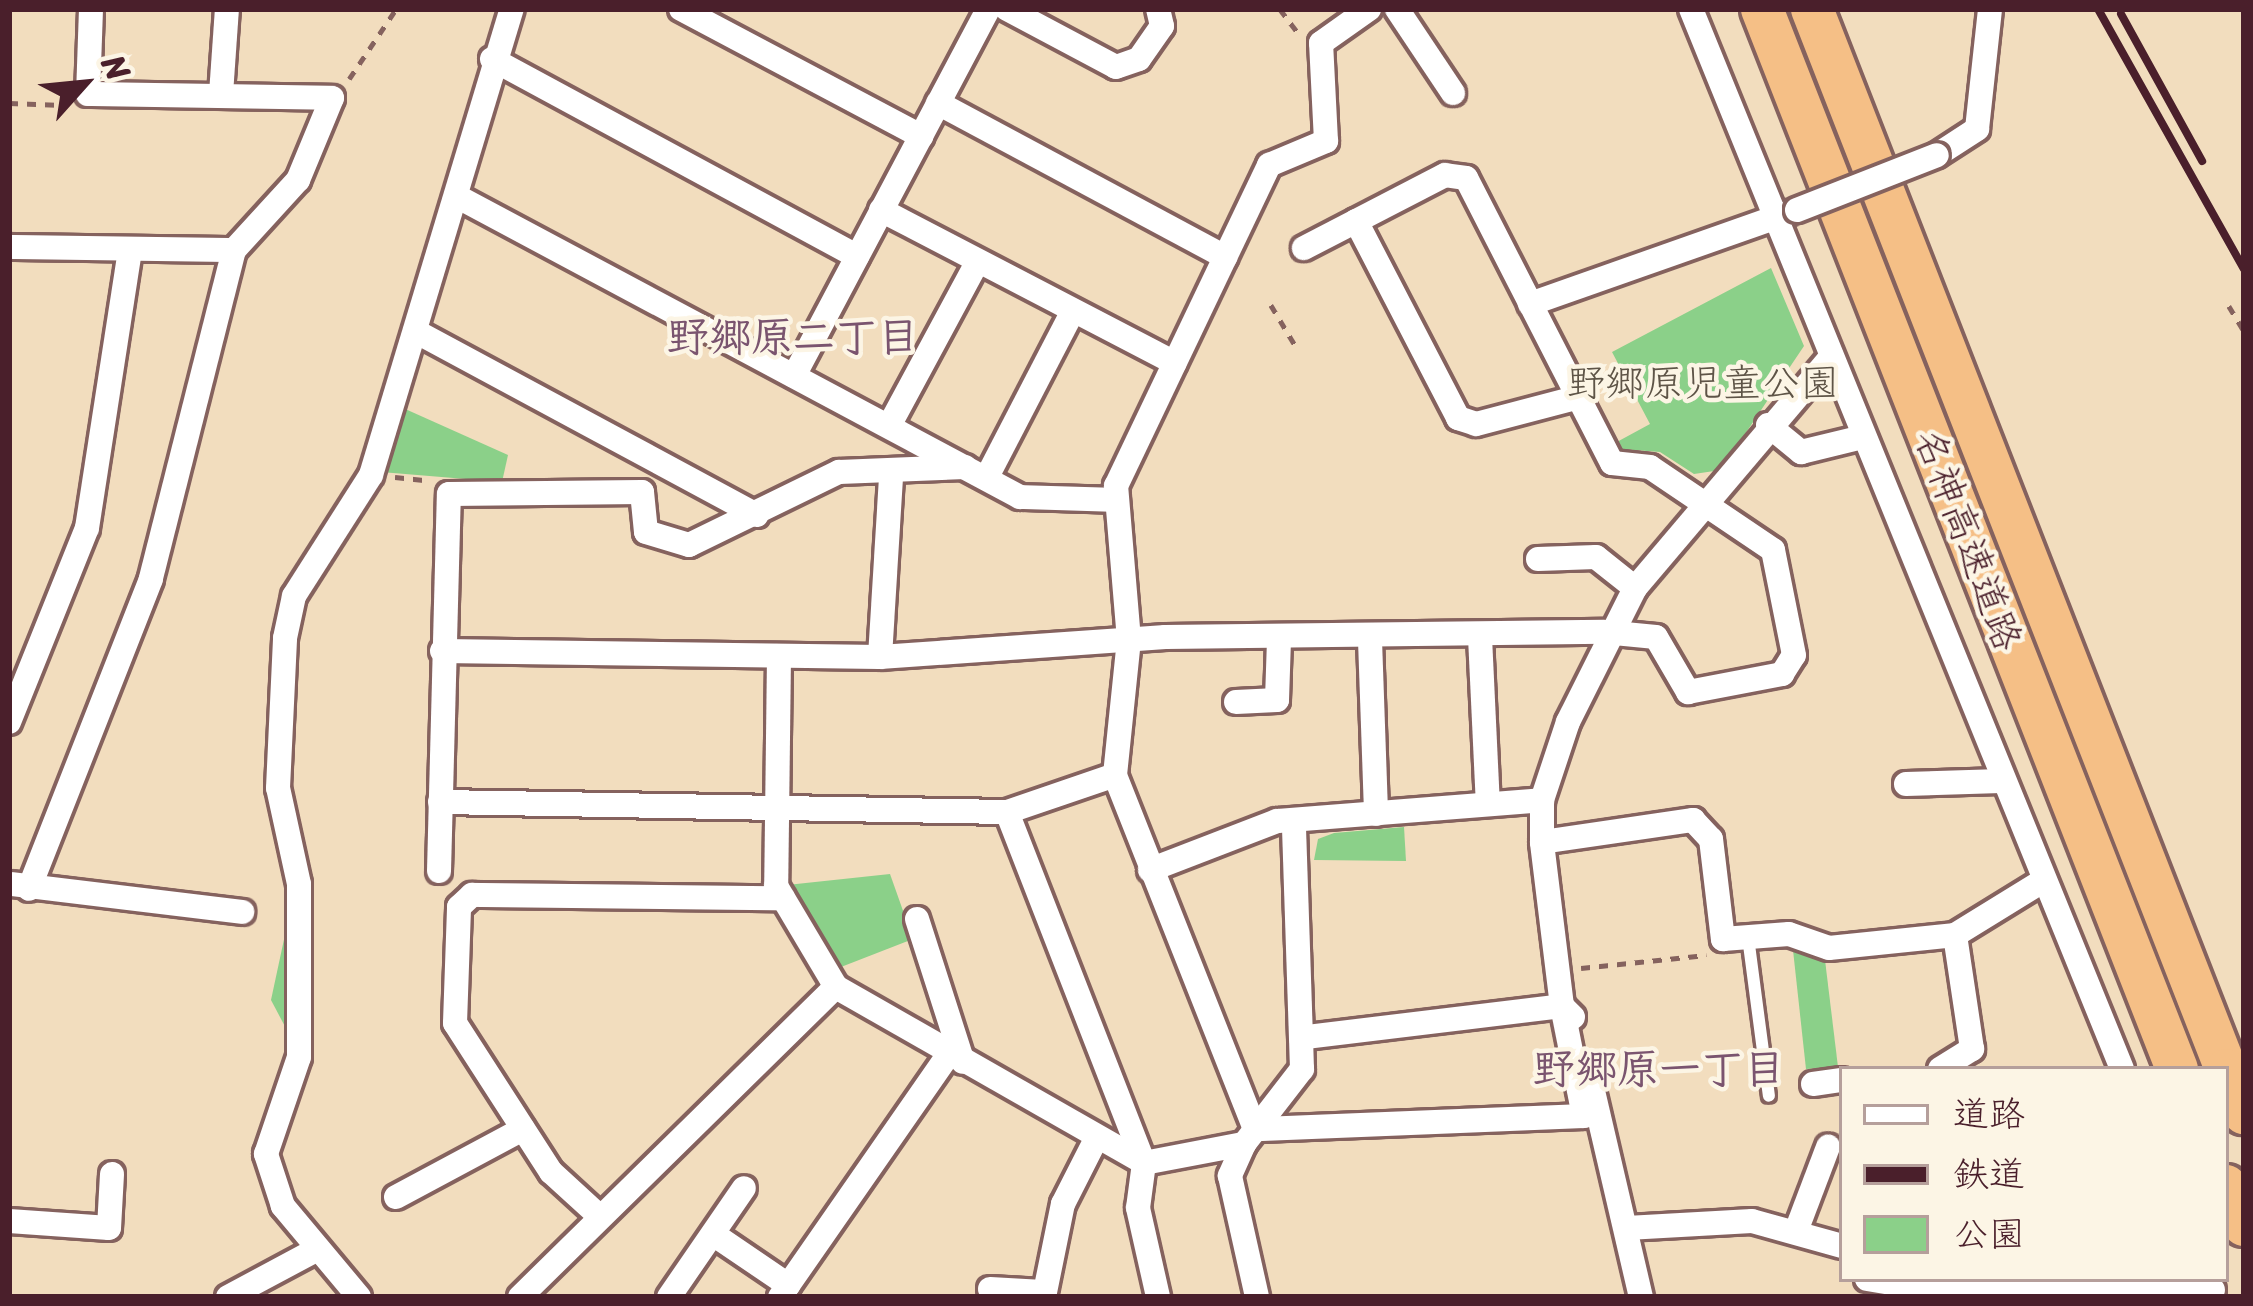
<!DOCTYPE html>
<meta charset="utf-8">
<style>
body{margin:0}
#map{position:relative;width:2253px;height:1306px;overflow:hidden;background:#f2ddbe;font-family:Sriracha,"Klee One",sans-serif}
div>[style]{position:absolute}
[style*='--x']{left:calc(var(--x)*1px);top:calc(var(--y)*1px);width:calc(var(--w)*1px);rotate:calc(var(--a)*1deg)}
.green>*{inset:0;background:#8bd089}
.path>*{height:4.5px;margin-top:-2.25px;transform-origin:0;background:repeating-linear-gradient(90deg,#85625e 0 9px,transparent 0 18px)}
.roads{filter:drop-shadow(3px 0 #85625e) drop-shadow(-3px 0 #85625e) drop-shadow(0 3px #85625e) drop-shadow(0 -3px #85625e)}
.service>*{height:12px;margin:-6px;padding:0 6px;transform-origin:6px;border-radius:6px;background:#fff}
.minor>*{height:24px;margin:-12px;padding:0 12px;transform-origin:12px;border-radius:12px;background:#fff}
.motorway>*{height:42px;margin:-21px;padding:0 21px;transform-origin:21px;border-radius:21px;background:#f5bf86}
.rail>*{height:8px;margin:-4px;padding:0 4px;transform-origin:4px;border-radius:4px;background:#4a1f2b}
.bridges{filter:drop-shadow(3px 0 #85625e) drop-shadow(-3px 0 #85625e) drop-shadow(0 3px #85625e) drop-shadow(0 -3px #85625e)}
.minor-bridge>*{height:24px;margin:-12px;padding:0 12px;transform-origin:12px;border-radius:12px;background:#fff}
span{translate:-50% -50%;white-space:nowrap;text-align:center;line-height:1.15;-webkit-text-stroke:9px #fcf5e5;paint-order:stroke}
.park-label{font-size:39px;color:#5e5447}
.street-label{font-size:39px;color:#4a1f2b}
.neighbourhood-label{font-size:42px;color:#7a546f;font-weight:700}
.frame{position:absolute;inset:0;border:12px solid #4a1f2b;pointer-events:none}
.legend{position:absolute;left:1839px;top:1066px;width:390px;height:216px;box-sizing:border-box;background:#fcf5e5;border:3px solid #b59f9b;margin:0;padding:15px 21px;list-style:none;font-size:36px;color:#4a1f2b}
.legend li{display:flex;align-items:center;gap:24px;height:60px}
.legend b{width:60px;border:3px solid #b59f9b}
.north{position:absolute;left:24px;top:24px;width:120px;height:120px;-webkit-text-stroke:9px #fcf5e5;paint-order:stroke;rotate:63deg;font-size:33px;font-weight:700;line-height:48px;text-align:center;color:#4a1f2b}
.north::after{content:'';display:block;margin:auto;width:42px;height:54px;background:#4a1f2b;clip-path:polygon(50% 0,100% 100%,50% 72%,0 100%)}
</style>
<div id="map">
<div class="green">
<i style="clip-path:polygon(1771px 268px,1804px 346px,1721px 470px,1694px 474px,1660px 452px,1621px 449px,1615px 443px,1650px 424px,1612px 352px)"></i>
<i style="clip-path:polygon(403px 408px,508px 455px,502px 482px,381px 472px)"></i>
<i style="clip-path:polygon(1404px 827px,1406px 861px,1314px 860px,1318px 839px,1334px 833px)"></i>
<i style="clip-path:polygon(890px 874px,913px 939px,841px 967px,787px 885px)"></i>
<i style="clip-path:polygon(289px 916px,289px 1034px,271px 1000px)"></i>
<i style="clip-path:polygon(1793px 950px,1825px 960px,1838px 1067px,1806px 1069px)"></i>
</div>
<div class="path">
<i style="--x:1280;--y:9;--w:30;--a:53"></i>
<i style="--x:349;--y:79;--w:84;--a:-56.1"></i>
<i style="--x:9;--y:103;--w:54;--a:2.1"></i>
<i style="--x:1271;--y:305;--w:52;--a:59"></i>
<i style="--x:2229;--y:306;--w:29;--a:59"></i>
<i style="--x:395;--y:477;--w:36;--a:6"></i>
<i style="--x:1581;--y:968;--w:126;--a:-5.9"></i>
</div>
<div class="roads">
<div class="service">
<i style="--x:1748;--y:937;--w:160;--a:82.5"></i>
</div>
<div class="minor">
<i style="--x:91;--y:9;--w:85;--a:92"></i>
<i style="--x:88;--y:94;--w:244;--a:0.9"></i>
<i style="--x:332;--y:98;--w:89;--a:112.5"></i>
<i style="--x:298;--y:180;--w:95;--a:132.4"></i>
<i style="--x:681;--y:9;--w:272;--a:27.9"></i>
<i style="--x:1007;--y:9;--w:123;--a:28"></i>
<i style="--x:1116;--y:67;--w:24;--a:-19"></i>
<i style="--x:1139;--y:59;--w:40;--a:-55.1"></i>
<i style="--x:1162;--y:26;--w:17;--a:-103"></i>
<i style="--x:1397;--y:9;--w:101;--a:56.3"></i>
<i style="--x:1691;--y:9;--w:1144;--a:67.87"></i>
<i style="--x:492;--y:59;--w:415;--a:28.4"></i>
<i style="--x:221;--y:94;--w:85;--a:-86"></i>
<i style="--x:938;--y:103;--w:326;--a:28.2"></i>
<i style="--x:1937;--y:155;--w:48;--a:-33"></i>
<i style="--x:1977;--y:129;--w:121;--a:-83.8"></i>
<i style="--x:460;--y:198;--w:635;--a:28.1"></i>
<i style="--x:1020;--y:497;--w:95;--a:1.8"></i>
<i style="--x:881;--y:210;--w:331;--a:27.5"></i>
<i style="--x:1356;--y:221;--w:222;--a:62.6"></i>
<i style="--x:1458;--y:418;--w:19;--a:18"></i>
<i style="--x:1476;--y:424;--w:106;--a:-14.7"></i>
<i style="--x:9;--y:247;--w:225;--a:0.8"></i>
<i style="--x:234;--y:250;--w:339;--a:104.2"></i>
<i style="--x:151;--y:579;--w:333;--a:111.5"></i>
<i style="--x:1530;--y:304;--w:275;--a:-19.4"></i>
<i style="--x:415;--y:331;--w:388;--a:28.3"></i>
<i style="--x:794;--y:376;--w:415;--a:-62.1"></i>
<i style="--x:1768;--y:425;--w:43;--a:39.3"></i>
<i style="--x:1801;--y:452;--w:64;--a:-13.6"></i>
<i style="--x:889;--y:426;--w:187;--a:-61.7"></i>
<i style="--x:990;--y:471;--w:180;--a:-62.6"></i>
<i style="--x:1538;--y:559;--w:58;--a:-2"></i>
<i style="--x:1596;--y:557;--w:50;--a:38.5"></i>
<i style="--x:1480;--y:637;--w:167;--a:87.3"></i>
<i style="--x:1370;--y:640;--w:174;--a:88"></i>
<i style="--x:442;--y:651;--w:438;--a:0.8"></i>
<i style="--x:880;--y:657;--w:286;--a:-4"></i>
<i style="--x:1165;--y:637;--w:439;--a:-0.7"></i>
<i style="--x:1604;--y:632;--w:52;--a:5.5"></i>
<i style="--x:1656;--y:637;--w:64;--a:59.8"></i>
<i style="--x:1688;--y:692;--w:96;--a:-10.8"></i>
<i style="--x:1782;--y:674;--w:22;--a:-58"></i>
<i style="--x:1794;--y:655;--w:107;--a:-101.3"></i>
<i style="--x:1773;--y:550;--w:148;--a:-146"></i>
<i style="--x:1650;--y:467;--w:38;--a:-174"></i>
<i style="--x:1612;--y:463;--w:320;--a:-117.1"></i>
<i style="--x:1466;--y:178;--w:21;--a:-172"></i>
<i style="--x:1445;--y:175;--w:159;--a:152.6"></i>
<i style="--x:779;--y:656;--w:230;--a:90.7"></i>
<i style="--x:776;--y:886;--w:117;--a:59.3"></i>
<i style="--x:836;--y:987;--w:355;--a:29.7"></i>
<i style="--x:1144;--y:1163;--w:102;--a:-10.8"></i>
<i style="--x:1244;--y:1144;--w:95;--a:-52.3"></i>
<i style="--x:1302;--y:1069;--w:246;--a:-91.9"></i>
<i style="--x:880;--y:657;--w:182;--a:-86.5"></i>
<i style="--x:1236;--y:702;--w:41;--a:-2.8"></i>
<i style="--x:1277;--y:700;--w:60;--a:-88.1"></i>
<i style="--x:9;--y:722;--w:209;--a:-68.1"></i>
<i style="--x:87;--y:528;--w:281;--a:-81.2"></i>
<i style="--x:1906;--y:784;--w:95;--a:-1.8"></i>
<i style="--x:440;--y:802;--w:567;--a:1.01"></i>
<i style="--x:1007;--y:812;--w:114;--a:-18.9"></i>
<i style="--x:1007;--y:812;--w:377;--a:68.7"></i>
<i style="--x:1144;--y:1163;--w:45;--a:97.6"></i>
<i style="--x:1138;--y:1208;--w:91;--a:77.3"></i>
<i style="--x:1542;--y:842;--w:153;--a:-8.3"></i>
<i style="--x:1693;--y:820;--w:26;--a:47"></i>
<i style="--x:1711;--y:839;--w:101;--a:83.2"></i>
<i style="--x:1723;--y:939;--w:66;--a:-4.3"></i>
<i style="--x:1789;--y:934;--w:42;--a:19.3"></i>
<i style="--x:1829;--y:948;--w:127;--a:-5.9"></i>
<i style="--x:1955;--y:935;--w:101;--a:-31.6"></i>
<i style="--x:1150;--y:870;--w:136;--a:-21.1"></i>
<i style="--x:1277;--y:821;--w:266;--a:-4.5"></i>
<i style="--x:439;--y:871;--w:377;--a:-88.5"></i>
<i style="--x:449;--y:494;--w:193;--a:-0.6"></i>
<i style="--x:642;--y:492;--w:40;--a:84.3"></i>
<i style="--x:646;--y:532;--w:45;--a:16.8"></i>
<i style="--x:689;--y:545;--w:167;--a:-26"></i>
<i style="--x:839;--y:472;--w:126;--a:-2.3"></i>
<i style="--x:12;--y:884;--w:232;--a:6.9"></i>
<i style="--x:917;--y:919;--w:150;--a:72.2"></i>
<i style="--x:1573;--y:1017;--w:16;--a:-135"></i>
<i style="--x:1562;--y:1006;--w:165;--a:-97"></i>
<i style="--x:1542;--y:842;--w:42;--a:-90"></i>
<i style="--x:1542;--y:800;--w:82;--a:-71.6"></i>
<i style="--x:1568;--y:722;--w:150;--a:-63.4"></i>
<i style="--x:1635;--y:588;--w:303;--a:-49.7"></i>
<i style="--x:1307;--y:1037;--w:257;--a:-6.9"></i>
<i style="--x:1562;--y:1006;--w:112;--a:78.7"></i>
<i style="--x:1584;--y:1116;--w:329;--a:177.7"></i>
<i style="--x:1255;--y:1129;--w:381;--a:-111.6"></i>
<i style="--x:1115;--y:775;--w:136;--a:-84.1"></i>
<i style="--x:1129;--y:640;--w:155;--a:-94.8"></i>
<i style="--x:1116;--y:486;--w:356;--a:-64.5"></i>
<i style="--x:1269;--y:165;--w:62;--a:-22.8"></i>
<i style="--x:1326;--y:141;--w:98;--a:-92.9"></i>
<i style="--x:1321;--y:43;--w:59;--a:-35.3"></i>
<i style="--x:1940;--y:1069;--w:38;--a:-32"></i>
<i style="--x:1972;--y:1049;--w:115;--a:-98.5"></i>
<i style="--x:1813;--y:1084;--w:29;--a:-8"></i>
<i style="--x:1593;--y:1091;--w:212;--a:76.9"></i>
<i style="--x:1244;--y:1144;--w:35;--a:114"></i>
<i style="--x:1230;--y:1176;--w:124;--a:77.4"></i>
<i style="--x:396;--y:1197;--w:144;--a:-28.2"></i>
<i style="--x:597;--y:1214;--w:62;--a:-137.6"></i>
<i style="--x:551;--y:1172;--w:177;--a:-122.8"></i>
<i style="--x:455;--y:1023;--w:116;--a:-88"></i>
<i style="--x:459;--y:907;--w:18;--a:-43"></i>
<i style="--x:472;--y:895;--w:311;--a:0.6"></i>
<i style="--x:9;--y:1221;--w:100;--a:4"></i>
<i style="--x:109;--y:1228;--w:54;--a:-86.8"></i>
<i style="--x:1798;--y:1226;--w:85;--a:-69.2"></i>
<i style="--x:1627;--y:1228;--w:125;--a:-3.2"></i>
<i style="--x:1752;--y:1221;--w:93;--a:15.5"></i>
<i style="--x:713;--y:1234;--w:91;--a:34.2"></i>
<i style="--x:1867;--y:1279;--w:85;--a:9.5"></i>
<i style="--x:1951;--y:1293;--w:262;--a:-0.7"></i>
<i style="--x:990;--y:1289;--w:53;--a:3.2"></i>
<i style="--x:228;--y:1297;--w:102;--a:-28.1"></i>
<i style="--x:359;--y:1297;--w:119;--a:-129.9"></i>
<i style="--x:283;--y:1206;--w:55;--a:-108.1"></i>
<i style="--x:266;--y:1154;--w:102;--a:-71.2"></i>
<i style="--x:299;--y:1057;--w:173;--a:-90"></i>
<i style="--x:299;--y:884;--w:98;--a:-102.3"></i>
<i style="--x:278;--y:788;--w:150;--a:-87.3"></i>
<i style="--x:285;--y:638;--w:43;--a:-77.9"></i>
<i style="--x:294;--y:596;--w:143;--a:-57.5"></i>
<i style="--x:371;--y:475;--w:487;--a:-73.2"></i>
<i style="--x:520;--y:1297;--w:443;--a:-44.5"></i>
<i style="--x:669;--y:1297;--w:132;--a:-55.5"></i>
<i style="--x:780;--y:1297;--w:296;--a:-55.2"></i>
<i style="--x:1044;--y:1297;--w:95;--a:-78.5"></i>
<i style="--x:1063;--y:1204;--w:75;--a:-63.1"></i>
</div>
<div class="motorway">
<i style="--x:1762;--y:9;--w:1138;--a:68.62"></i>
<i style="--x:1812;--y:9;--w:1138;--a:68.67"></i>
<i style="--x:2226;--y:1070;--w:47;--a:67.3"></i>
<i style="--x:2226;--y:1186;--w:43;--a:65.2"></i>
</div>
</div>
<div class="rail">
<i style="--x:2098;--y:9;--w:298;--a:60.7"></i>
<i style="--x:2121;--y:14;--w:168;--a:61.1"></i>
</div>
<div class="bridges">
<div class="minor-bridge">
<i style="--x:1797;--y:210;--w:150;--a:-21.4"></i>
</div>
</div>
<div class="park-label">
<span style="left:1703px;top:383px">野郷原児童公園</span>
</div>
<div class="street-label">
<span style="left:1968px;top:540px;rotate:69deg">名神高速道路</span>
</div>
<div class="neighbourhood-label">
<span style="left:793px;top:337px">野郷原二丁目</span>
<span style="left:1659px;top:1069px">野郷原一丁目</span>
</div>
<div class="frame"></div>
<ul class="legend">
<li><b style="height:15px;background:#fff"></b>道路</li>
<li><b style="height:15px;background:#4a1f2b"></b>鉄道</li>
<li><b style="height:33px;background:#8bd089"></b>公園</li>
</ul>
<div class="north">N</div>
</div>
